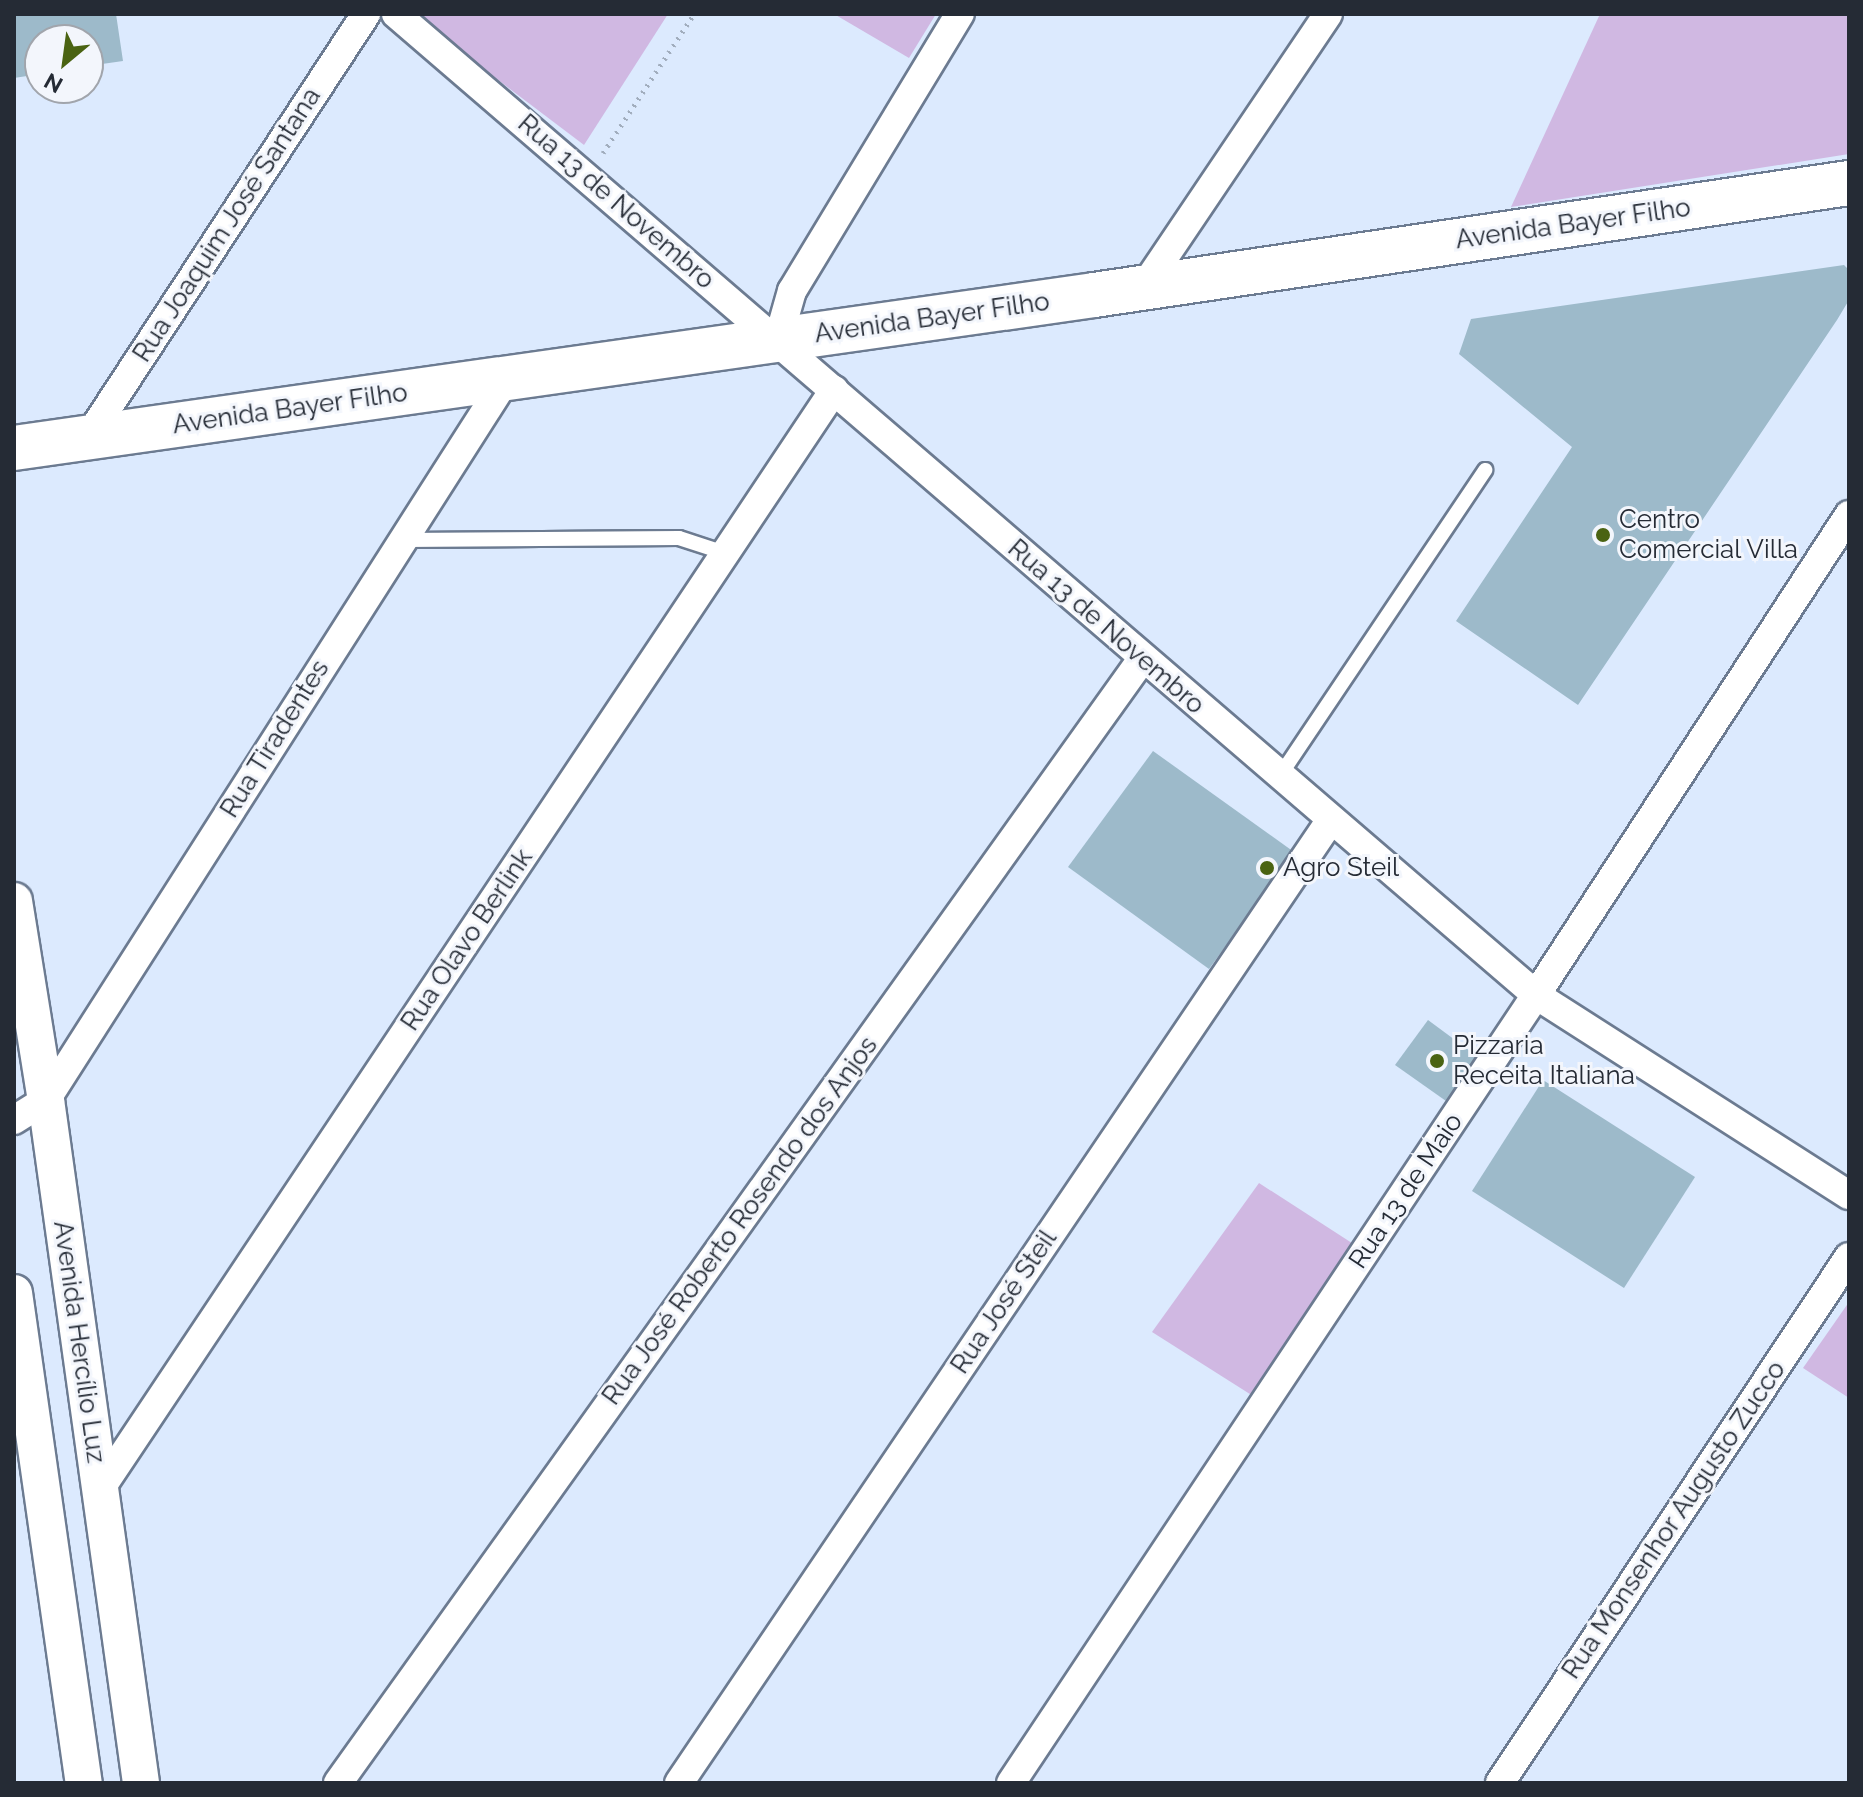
<!DOCTYPE html>
<meta charset="utf-8">
<style>
body{margin:0}
#map{position:relative;width:1863px;height:1797px;overflow:hidden;background:#dceafe;font-family:Raleway,sans-serif}
div>[style]{position:absolute}
[style*='--x']{left:calc(var(--x)*1px);top:calc(var(--y)*1px);width:calc(var(--w)*1px);rotate:calc(var(--a)*1deg)}
.green>*{inset:0;background:#d0b8e2}
.building>*{inset:0;background:#9dbaca}
.path>*{height:5px;margin-top:-2.5px;transform-origin:0;background:repeating-linear-gradient(90deg,#a1adbd 0 2px,transparent 0 8px)}
.roads{filter:drop-shadow(2px 0 #6c7b91) drop-shadow(-2px 0 #6c7b91) drop-shadow(0 2px #6c7b91) drop-shadow(0 -2px #6c7b91)}
.service>*{height:14px;margin:-7px;padding:0 7px;transform-origin:7px;border-radius:7px;background:#fff}
.minor>*{height:28px;margin:-14px;padding:0 14px;transform-origin:14px;border-radius:14px;background:#fff}
.tertiary>*{height:36px;margin:-18px;padding:0 18px;transform-origin:18px;border-radius:18px;background:#fff}
.primary>*{height:44px;margin:-22px;padding:0 22px;transform-origin:22px;border-radius:22px;background:#fff}
.dots>*{width:22px;height:22px;translate:-50% -50%;box-sizing:border-box;border:4px solid #f3f6fc;border-radius:50%}
span{translate:-50% -50%;white-space:nowrap;text-align:center;line-height:1.15;-webkit-text-stroke:6px #f3f6fc;paint-order:stroke}
.street-label{font-size:26px;color:#252b35}
.poi-label{font-size:26px;color:#252b35}
.left{translate:0 -50%;text-align:left}
.frame{position:absolute;inset:0;border:16px solid #252b35;pointer-events:none}
.north{position:absolute;left:24px;top:24px;width:80px;height:80px;box-sizing:border-box;background:#f3f6fc;border:2px solid #a1a5ac;border-radius:50%;rotate:209deg;font-size:22px;font-weight:700;line-height:32px;text-align:center;color:#252b35}
.north::after{content:'';display:block;margin:auto;width:28px;height:36px;background:#4a6312;clip-path:polygon(50% 0,100% 100%,50% 72%,0 100%)}
</style>
<div id="map">
<div class="green">
<i style="clip-path:polygon(411px 14px,668px 14px,584px 145px)"></i>
<i style="clip-path:polygon(834px 14px,936px 14px,909px 58px)"></i>
<i style="clip-path:polygon(1600px 14px,1849px 14px,1849px 154px,1511px 207px)"></i>
<i style="clip-path:polygon(1259px 1183px,1355px 1245px,1253px 1396px,1152px 1332px)"></i>
<i style="clip-path:polygon(1849px 1302px,1849px 1398px,1803px 1368px)"></i>
</div>
<div class="building">
<i style="clip-path:polygon(14px 14px,116px 14px,123px 61px,88px 66px,88px 40px,40px 40px,40px 74px,14px 78px)"></i>
<i style="clip-path:polygon(1844px 265px,1849px 270px,1849px 300px,1837px 320px,1578px 705px,1456px 621px,1572px 447px,1459px 354px,1471px 319px)"></i>
<i style="clip-path:polygon(1153px 751px,1294px 852px,1209px 969px,1068px 867px)"></i>
<i style="clip-path:polygon(1428px 1020px,1478px 1057px,1446px 1101px,1395px 1065px)"></i>
<i style="clip-path:polygon(1543px 1080px,1695px 1177px,1624px 1288px,1472px 1191px)"></i>
</div>
<div class="path">
<i style="--x:603;--y:153;--w:166;--a:-56.8"></i>
</div>
<div class="roads">
<div class="service">
<i style="--x:404;--y:540;--w:275;--a:-0.4"></i>
<i style="--x:679;--y:538;--w:48;--a:18.1"></i>
<i style="--x:1279;--y:777;--w:370;--a:-56.1"></i>
</div>
<div class="minor">
<i style="--x:396;--y:14;--w:1504;--a:40.71"></i>
<i style="--x:1536;--y:995;--w:371;--a:32.6"></i>
<i style="--x:1144;--y:287;--w:329;--a:-56"></i>
<i style="--x:778;--y:340;--w:51;--a:-74.1"></i>
<i style="--x:792;--y:291;--w:324;--a:-58.8"></i>
<i style="--x:89;--y:436;--w:505;--a:-56.72"></i>
<i style="--x:14;--y:1120;--w:38;--a:-32"></i>
<i style="--x:46;--y:1100;--w:855;--a:-57.46"></i>
<i style="--x:99;--y:1491;--w:1324;--a:-56.27"></i>
<i style="--x:338;--y:1783;--w:1382;--a:-54.42"></i>
<i style="--x:679;--y:1783;--w:1162;--a:-55.91"></i>
<i style="--x:1011;--y:1783;--w:947;--a:-56.33"></i>
<i style="--x:1536;--y:995;--w:573;--a:-56.89"></i>
<i style="--x:1500;--y:1783;--w:631;--a:-56.44"></i>
</div>
<div class="tertiary">
<i style="--x:14;--y:901;--w:202;--a:80.9"></i>
<i style="--x:46;--y:1100;--w:690;--a:82.08"></i>
<i style="--x:14;--y:1293;--w:495;--a:81.9"></i>
</div>
<div class="primary">
<i style="--x:14;--y:448;--w:1091;--a:-8.06"></i>
<i style="--x:1094;--y:295;--w:763;--a:-8.44"></i>
</div>
</div>
<div class="dots">
<i style="left:1603px;top:535px;background:#4a6312"></i>
<i style="left:1267px;top:868px;background:#4a6312"></i>
<i style="left:1437px;top:1061px;background:#4a6312"></i>
</div>
<div class="street-label">
<span style="left:616px;top:202px;rotate:41deg">Rua 13 de Novembro</span>
<span style="left:1573px;top:224px;rotate:-8deg">Avenida Bayer Filho</span>
<span style="left:227px;top:225px;rotate:-57deg">Rua Joaquim José Santana</span>
<span style="left:932px;top:318px;rotate:-8deg">Avenida Bayer Filho</span>
<span style="left:290px;top:409px;rotate:-8deg">Avenida Bayer Filho</span>
<span style="left:1106px;top:627px;rotate:41deg">Rua 13 de Novembro</span>
<span style="left:275px;top:739px;rotate:-58deg">Rua Tiradentes</span>
<span style="left:467px;top:940px;rotate:-56deg">Rua Olavo Berlink</span>
<span style="left:1406px;top:1191px;rotate:-56deg">Rua 13 de Maio</span>
<span style="left:740px;top:1221px;rotate:-54deg">Rua José Roberto Rosendo dos Anjos</span>
<span style="left:1004px;top:1302px;rotate:-56deg">Rua José Steil</span>
<span style="left:79px;top:1342px;rotate:82deg">Avenida Hercílio Luz</span>
<span style="left:1674px;top:1520px;rotate:-56deg">Rua Monsenhor Augusto Zucco</span>
</div>
<div class="poi-label">
<span class="left" style="left:1619px;top:535px">Centro<br>Comercial Villa</span>
<span class="left" style="left:1283px;top:868px">Agro Steil</span>
<span class="left" style="left:1453px;top:1061px">Pizzaria<br>Receita Italiana</span>
</div>
<div class="frame"></div>
<div class="north">N</div>
</div>
